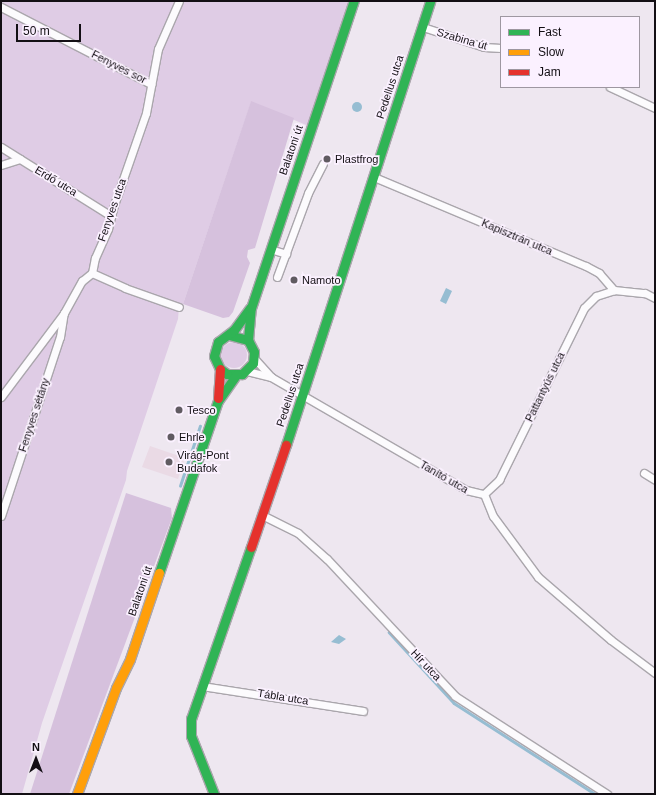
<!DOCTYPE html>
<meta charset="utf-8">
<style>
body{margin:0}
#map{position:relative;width:656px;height:795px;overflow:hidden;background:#eee7f0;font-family:Arial,sans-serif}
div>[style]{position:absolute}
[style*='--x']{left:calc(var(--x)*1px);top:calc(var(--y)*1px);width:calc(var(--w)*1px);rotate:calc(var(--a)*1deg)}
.commercial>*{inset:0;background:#eadae5}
.green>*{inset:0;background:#dfcce5}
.round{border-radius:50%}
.forest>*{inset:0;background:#d6c1dd}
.water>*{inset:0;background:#96bdd2}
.stream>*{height:2.5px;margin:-1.25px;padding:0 1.25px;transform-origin:1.25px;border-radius:1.25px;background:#96bdd2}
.roads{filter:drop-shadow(1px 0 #aaa6ac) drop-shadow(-1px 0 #aaa6ac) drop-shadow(0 1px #aaa6ac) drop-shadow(0 -1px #aaa6ac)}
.street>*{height:7px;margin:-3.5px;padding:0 3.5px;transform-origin:3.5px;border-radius:3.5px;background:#fcfbfd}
.fast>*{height:9px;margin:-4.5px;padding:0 4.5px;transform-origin:4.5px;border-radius:4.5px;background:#30b455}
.slow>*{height:9px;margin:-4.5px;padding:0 4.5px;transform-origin:4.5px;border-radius:4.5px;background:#ff9f0a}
.jam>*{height:9px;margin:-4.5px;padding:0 4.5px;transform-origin:4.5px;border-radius:4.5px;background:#e5322d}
.dots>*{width:11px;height:11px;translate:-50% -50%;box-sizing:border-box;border:2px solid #fbf1ff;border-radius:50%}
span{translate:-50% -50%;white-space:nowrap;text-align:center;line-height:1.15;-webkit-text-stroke:3.5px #fbf1ff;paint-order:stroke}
.street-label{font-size:11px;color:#130f14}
.poi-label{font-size:11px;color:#130f14}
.left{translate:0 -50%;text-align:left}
.frame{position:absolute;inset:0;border:2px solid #130f14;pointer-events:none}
.legend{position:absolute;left:500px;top:16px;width:140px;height:72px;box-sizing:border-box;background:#fbf1ff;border:1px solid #9e97a1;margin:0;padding:5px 7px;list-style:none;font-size:12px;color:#130f14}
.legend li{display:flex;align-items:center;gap:8px;height:20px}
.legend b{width:20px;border:1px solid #9e97a1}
.north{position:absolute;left:16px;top:739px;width:40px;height:40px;-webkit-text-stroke:3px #fbf1ff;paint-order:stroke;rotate:0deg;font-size:11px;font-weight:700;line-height:16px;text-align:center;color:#130f14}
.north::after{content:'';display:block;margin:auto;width:14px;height:18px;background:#130f14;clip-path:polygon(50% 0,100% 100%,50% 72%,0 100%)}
.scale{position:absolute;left:16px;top:24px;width:65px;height:18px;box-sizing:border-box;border:2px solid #130f14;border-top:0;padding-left:5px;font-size:12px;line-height:14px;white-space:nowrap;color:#130f14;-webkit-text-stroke:3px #fbf1ff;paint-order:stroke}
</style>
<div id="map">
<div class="commercial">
<i style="clip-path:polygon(150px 446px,185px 458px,178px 479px,142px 467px)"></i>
</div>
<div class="green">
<i style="clip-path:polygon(1px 1px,354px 1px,311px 127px,251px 102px,183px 304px,179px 307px,178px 319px,127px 471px,126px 480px,42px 723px,22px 794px,1px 794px)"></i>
<i class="round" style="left:221px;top:342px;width:26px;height:26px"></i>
</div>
<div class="forest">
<i style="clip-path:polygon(251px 101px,294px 118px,255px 248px,248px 250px,247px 257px,250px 263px,233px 312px,229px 317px,223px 318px,183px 304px)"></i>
<i style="clip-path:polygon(126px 493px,171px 508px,172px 518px,69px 794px,30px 794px)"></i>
</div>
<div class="water">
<i class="round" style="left:352px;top:102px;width:10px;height:10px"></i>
<i style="clip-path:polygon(446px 288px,452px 291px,446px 304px,440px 301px)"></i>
<i style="clip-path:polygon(339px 635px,346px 639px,339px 644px,331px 642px)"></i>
</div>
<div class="stream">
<i style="--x:180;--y:486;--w:63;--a:-71.6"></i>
<i style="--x:389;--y:632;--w:96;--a:47.5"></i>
<i style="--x:454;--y:703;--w:168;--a:32.8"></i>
</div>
<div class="roads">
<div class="street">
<i style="--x:1;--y:7;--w:169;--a:27.2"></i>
<i style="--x:423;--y:27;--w:64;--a:18.2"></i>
<i style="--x:484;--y:47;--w:17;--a:3"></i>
<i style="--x:610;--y:87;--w:50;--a:25"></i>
<i style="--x:1;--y:147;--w:130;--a:32.1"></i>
<i style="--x:1;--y:165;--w:20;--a:-18"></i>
<i style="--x:374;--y:177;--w:230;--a:22.8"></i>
<i style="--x:586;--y:266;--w:15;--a:28"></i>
<i style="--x:599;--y:273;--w:23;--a:49"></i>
<i style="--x:270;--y:249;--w:17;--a:17"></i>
<i style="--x:92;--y:273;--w:15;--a:-79"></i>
<i style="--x:95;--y:258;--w:32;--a:-66"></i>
<i style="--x:108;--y:229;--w:25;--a:-76"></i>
<i style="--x:114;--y:205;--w:97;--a:-70.8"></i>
<i style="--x:146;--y:113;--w:65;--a:-79.4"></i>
<i style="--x:158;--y:49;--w:52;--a:-66.4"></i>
<i style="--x:92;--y:273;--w:36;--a:24"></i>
<i style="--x:125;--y:288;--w:57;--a:19.4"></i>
<i style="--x:277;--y:277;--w:90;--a:-69.7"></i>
<i style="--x:308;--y:193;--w:33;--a:-63"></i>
<i style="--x:254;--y:358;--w:25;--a:48"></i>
<i style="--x:247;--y:371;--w:25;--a:14"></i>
<i style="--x:271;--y:377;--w:225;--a:30.1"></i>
<i style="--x:466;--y:490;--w:18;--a:13"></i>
<i style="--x:484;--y:494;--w:21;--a:-43"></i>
<i style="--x:499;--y:480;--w:192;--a:-63.7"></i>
<i style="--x:584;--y:308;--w:17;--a:-45"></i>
<i style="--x:596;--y:296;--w:19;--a:-18"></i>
<i style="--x:614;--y:290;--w:31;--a:6"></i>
<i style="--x:645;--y:293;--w:11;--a:27"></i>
<i style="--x:1;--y:397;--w:105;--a:-53.1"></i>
<i style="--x:64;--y:313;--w:37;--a:-61"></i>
<i style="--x:82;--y:281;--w:13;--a:-39"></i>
<i style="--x:644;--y:473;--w:13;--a:32"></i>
<i style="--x:484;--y:494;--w:24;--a:68"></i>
<i style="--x:493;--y:516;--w:76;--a:53.6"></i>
<i style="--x:538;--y:577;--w:96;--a:40.8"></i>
<i style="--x:611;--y:640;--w:55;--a:36.9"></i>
<i style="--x:262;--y:515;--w:40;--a:26.6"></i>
<i style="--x:298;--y:533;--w:39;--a:42"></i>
<i style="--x:327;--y:559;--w:187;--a:46.9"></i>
<i style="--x:455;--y:696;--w:181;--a:32.8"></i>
<i style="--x:1;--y:516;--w:188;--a:-71.8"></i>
<i style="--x:60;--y:337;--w:24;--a:-81"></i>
<i style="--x:202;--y:686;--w:163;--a:8.8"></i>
</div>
<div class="fast">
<i style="--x:229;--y:335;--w:20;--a:15"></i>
<i style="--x:248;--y:340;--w:13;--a:63"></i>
<i style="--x:254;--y:352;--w:11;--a:95"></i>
<i style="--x:253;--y:363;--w:16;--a:135"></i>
<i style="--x:242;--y:374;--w:15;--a:180"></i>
<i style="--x:227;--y:374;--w:9;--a:-144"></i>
<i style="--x:220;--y:369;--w:14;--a:-115"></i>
<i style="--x:214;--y:356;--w:15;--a:-74"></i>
<i style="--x:218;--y:342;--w:20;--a:-37"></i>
<i style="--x:234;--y:330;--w:27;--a:-54"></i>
<i style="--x:248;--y:340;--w:32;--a:-85"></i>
<i style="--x:251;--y:308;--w:324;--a:-71.5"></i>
<i style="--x:286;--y:445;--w:467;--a:-72"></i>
<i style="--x:159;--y:573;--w:182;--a:-71.1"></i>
<i style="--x:218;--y:401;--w:32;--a:-55"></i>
<i style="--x:214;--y:794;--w:62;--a:-111.6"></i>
<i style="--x:191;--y:736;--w:17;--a:-90"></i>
<i style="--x:191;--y:719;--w:182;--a:-70.8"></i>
</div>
<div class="slow">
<i style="--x:77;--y:794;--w:113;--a:-69.8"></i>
<i style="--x:116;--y:688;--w:32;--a:-64"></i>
<i style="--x:130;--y:659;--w:91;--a:-71.4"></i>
</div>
<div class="jam">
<i style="--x:218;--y:398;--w:29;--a:-86"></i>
<i style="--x:251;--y:547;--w:108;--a:-71.1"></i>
</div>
</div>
<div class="dots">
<i style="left:327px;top:159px;background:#605b61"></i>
<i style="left:294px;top:280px;background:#605b61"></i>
<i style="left:179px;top:410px;background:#605b61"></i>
<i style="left:171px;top:437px;background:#605b61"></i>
<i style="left:169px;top:462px;background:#605b61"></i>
</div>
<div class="street-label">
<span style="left:462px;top:39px;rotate:16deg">Szabina út</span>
<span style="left:119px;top:67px;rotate:27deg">Fenyves sor</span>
<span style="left:390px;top:87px;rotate:-72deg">Pedellus utca</span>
<span style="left:291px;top:150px;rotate:-71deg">Balatoni út</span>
<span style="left:56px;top:181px;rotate:31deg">Erdő utca</span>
<span style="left:112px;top:210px;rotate:-71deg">Fenyves utca</span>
<span style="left:517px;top:237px;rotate:23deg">Kapisztrán utca</span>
<span style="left:545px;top:387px;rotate:-64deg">Pattantyús utca</span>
<span style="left:290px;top:395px;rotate:-72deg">Pedellus utca</span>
<span style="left:34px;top:415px;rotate:-72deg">Fenyves sétány</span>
<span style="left:444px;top:477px;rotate:30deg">Tanító utca</span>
<span style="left:140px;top:591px;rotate:-71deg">Balatoni út</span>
<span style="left:426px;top:665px;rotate:47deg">Hír utca</span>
<span style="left:283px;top:697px;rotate:9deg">Tábla utca</span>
</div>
<div class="poi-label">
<span class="left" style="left:335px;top:159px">Plastfrog</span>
<span class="left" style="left:302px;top:280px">Namoto</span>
<span class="left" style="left:187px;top:410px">Tesco</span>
<span class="left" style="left:179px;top:437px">Ehrle</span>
<span class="left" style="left:177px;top:462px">Virág-Pont<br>Budafok</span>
</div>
<div class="frame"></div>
<ul class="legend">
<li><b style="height:5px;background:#30b455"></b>Fast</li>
<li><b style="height:5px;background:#ff9f0a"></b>Slow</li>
<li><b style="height:5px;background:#e5322d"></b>Jam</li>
</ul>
<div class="north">N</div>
<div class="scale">50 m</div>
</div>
